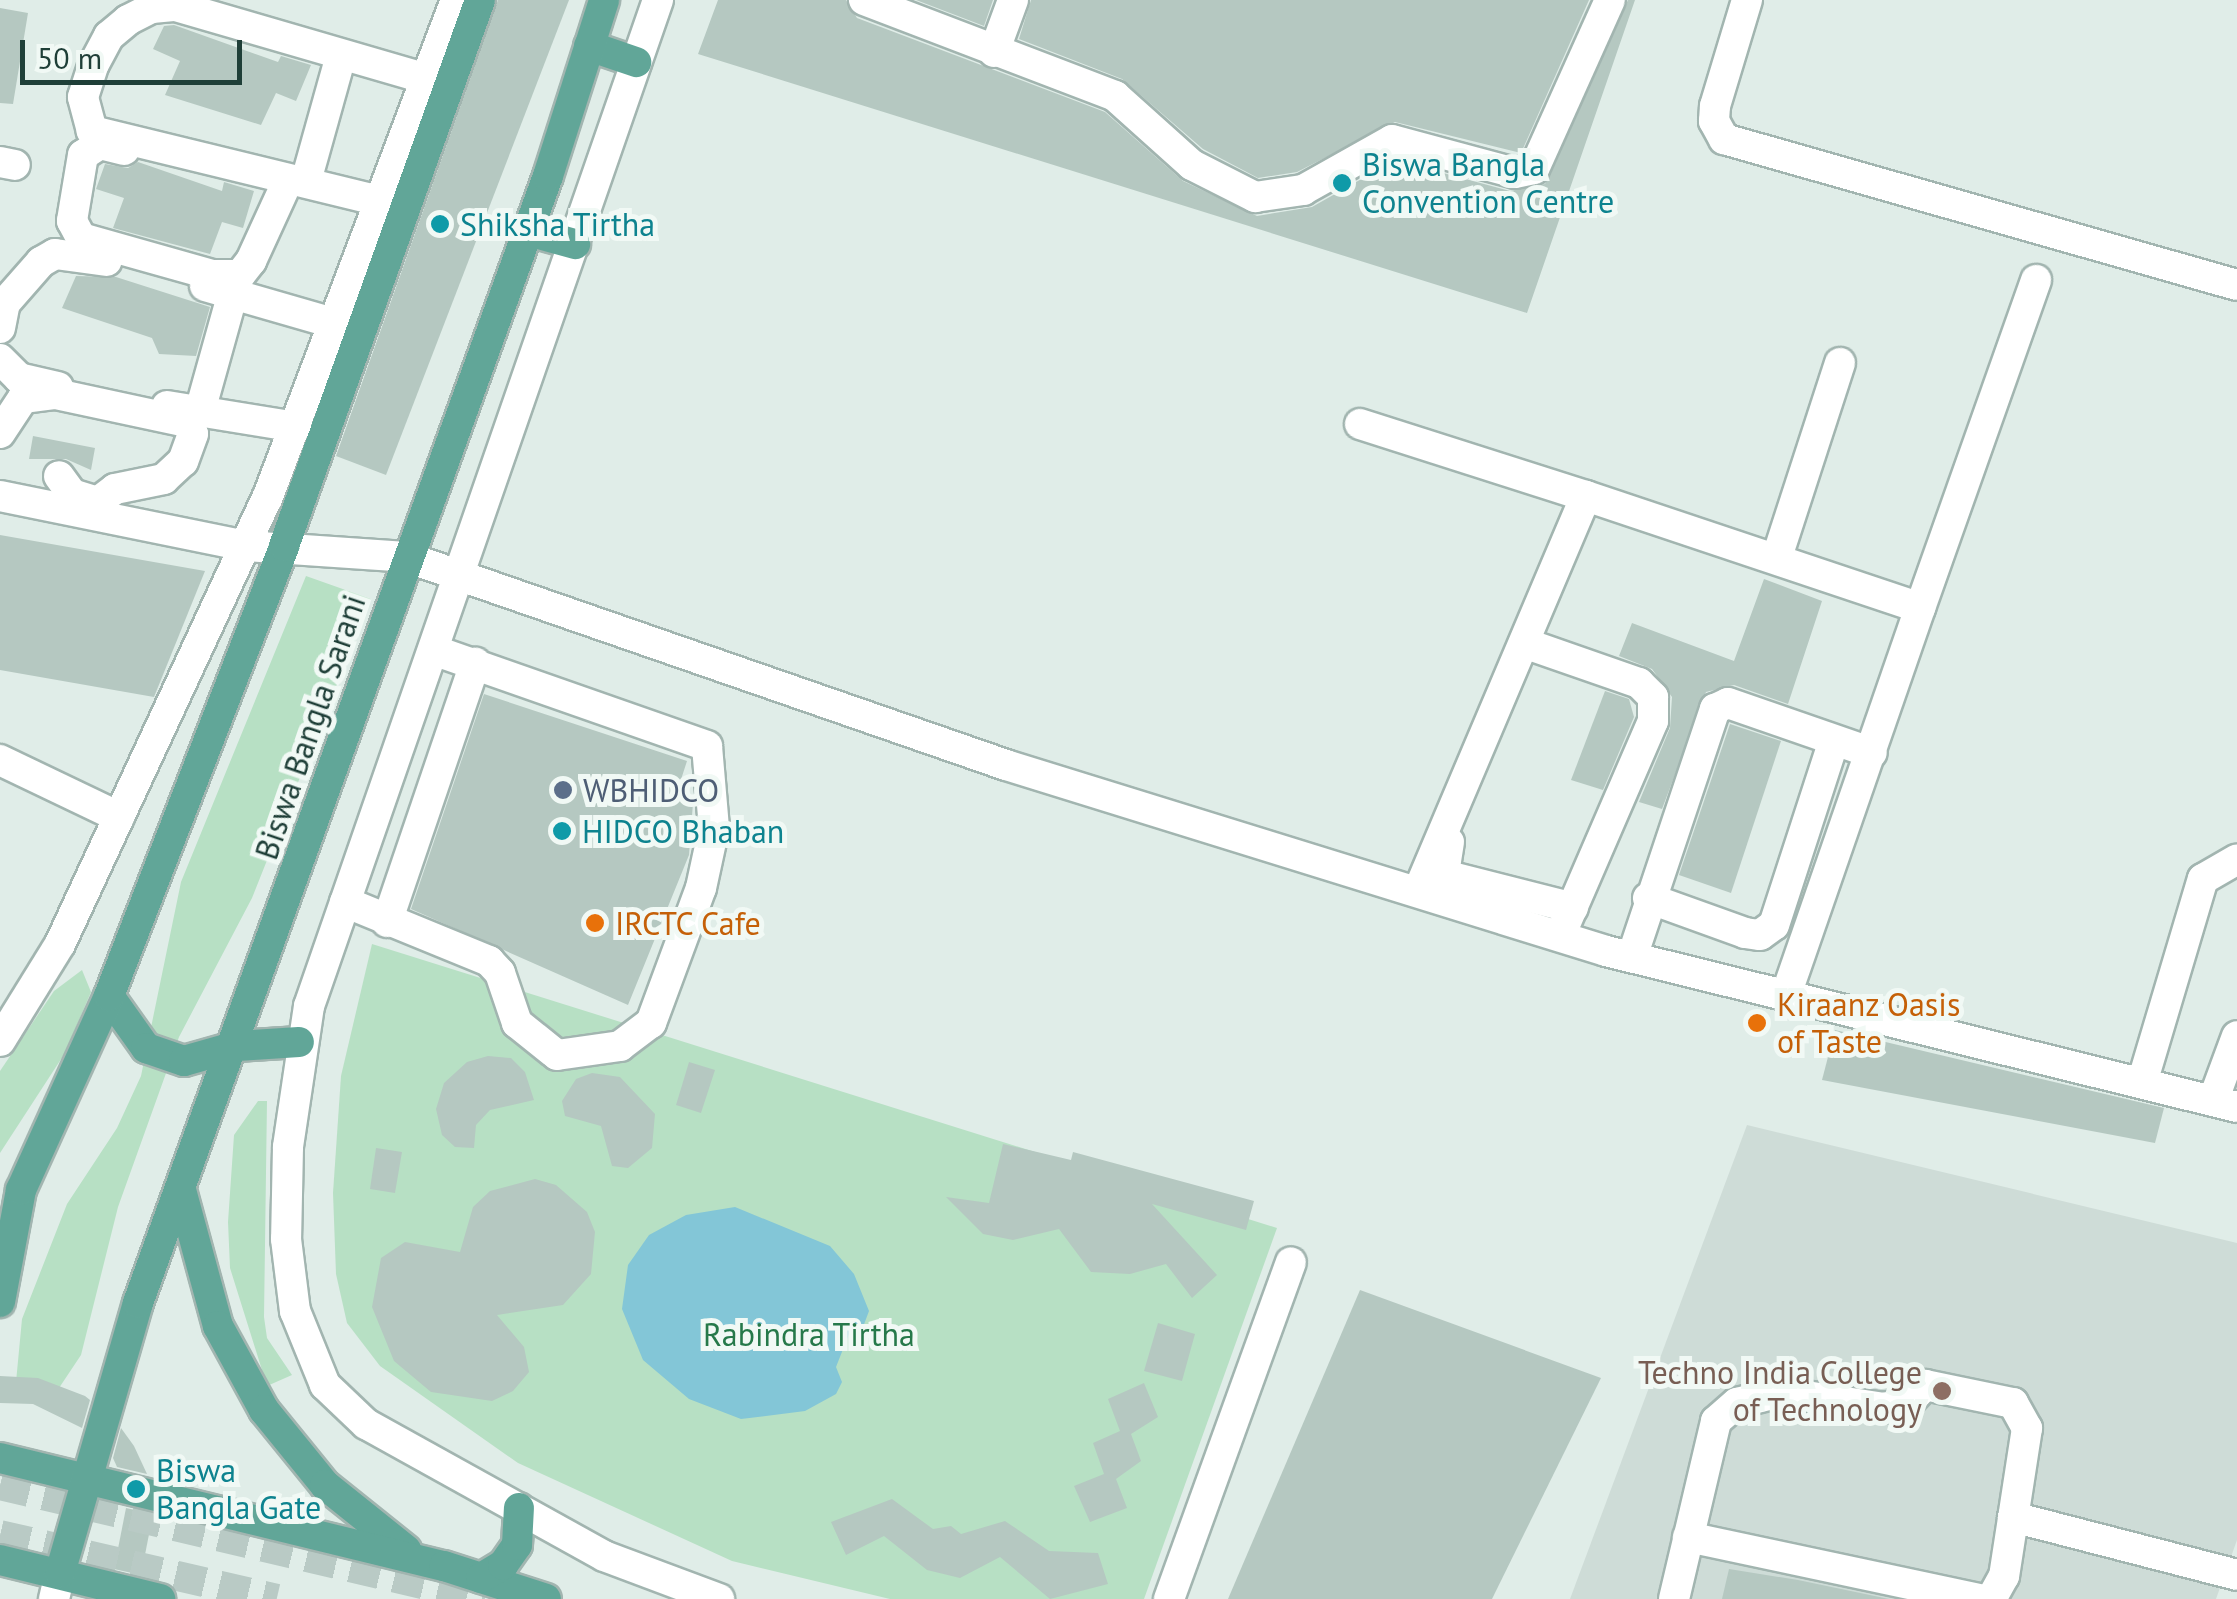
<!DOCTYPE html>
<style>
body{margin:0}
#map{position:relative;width:2237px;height:1599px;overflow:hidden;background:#e0ede8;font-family:"PT Sans",sans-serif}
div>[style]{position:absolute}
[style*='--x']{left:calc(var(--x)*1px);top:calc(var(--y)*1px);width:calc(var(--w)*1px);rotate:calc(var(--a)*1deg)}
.built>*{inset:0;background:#cedcd7}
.green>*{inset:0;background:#b7e0c4}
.water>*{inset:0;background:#83c6d7}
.building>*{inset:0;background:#b5c8c1}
.major-tunnel>*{height:30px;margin-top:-15px;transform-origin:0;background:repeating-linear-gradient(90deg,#b9cac5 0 30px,transparent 0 45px)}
.roads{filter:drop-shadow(2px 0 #a2b5b0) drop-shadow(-2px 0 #a2b5b0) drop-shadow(0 2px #a2b5b0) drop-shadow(0 -2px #a2b5b0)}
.minor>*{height:30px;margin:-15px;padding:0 15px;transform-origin:15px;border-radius:15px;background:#fff}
.major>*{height:30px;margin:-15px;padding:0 15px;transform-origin:15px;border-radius:15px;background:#61a698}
.dots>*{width:28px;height:28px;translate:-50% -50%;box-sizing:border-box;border:5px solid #f1f9f5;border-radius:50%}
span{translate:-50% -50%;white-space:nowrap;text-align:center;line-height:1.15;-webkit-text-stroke:10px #f1f9f5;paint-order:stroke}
.culture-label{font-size:32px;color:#0d838f}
.left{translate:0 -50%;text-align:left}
.street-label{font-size:32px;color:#1f3f38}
.service-label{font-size:32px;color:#4e5e75}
.food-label{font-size:32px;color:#c56008}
.park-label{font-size:32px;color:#26794a}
.education-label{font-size:32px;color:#785e54}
.right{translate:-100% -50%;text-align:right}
.scale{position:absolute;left:20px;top:40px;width:222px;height:45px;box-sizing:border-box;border:5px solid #1f3f38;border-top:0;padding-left:12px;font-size:30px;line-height:35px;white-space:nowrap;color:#1f3f38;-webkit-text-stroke:8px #f1f9f5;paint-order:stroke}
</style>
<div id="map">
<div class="built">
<i style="clip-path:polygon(1747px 1125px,2237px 1243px,2237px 1540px,2216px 1599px,1570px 1599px)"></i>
</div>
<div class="green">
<i style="clip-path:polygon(306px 576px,371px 599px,252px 898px,179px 1037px,118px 1207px,81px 1355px,53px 1397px,16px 1382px,22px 1319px,67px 1204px,117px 1128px,141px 1076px,181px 882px)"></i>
<i style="clip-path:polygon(372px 944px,1277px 1228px,1144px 1599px,890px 1599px,732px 1561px,518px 1463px,380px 1366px,347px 1323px,336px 1274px,333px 1193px,341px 1076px)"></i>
<i style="clip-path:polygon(82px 970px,91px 992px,65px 1053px,0 1153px,0 1071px,54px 991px)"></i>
<i style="clip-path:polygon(258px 1101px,267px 1101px,264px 1317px,267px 1338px,292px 1375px,267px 1386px,230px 1268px,228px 1222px,234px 1135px)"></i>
</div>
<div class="water">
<i style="clip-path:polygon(735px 1207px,830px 1246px,854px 1274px,869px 1311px,863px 1327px,849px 1334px,836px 1367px,842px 1382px,836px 1394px,805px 1411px,741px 1419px,689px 1399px,643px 1360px,622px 1309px,628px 1265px,649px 1235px,686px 1215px)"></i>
</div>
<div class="building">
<i style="clip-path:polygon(498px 0,569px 0,386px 475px,336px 456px)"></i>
<i style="clip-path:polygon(718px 0,846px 0,857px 18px,1105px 112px,1183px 181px,1257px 216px,1312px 207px,1395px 160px,1510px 191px,1545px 184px,1628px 0,1635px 0,1527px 313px,698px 54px)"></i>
<i style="clip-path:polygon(916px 0,993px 0,984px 26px)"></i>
<i style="clip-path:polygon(1031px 0,1589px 0,1521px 153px,1395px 122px,1297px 172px,1258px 178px,1203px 149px,1122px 79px,1019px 39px)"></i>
<i style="clip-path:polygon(0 8px,28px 13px,13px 104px,0 103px)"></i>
<i style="clip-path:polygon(174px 25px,278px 62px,281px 56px,311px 65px,296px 101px,276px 93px,261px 125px,165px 95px,180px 61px,153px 49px,164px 26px)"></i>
<i style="clip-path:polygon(138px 162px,222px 191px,224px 182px,254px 191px,243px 228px,222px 222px,210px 254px,113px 228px,124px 198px,96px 189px,105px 164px,128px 168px)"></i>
<i style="clip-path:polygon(76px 276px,116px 277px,210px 307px,196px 356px,159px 354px,152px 338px,62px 308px)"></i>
<i style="clip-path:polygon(33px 436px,95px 448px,91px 470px,66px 459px,29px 459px)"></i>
<i style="clip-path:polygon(0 535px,205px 571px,154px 697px,0 670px)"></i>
<i style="clip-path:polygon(1764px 579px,1822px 601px,1788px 704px,1734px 685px,1706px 692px,1662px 809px,1639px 802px,1670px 728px,1672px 697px,1652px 669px,1619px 656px,1632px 623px,1734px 661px)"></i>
<i style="clip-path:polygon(1605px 691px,1629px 699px,1634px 717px,1603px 790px,1571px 780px)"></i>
<i style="clip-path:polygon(484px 694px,687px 761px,676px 795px,693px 803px,689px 855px,628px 1005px,411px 909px)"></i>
<i style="clip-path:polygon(1730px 724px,1781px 741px,1731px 893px,1679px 875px)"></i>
<i style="clip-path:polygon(1835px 1030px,2164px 1108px,2155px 1143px,1822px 1080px)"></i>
<i style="clip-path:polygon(488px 1056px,511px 1058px,525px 1072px,534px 1100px,490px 1110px,476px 1125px,474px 1148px,455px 1147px,442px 1135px,436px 1109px,444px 1083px,467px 1062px)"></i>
<i style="clip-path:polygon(689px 1062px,715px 1070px,701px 1113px,676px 1105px)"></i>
<i style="clip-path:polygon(592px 1073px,620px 1077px,655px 1114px,652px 1148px,628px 1168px,612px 1166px,601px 1126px,565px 1116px,562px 1101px,576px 1079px)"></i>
<i style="clip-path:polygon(1003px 1144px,1071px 1160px,1073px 1152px,1254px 1201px,1246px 1230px,1152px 1204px,1217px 1275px,1192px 1298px,1166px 1264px,1130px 1274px,1091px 1272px,1059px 1229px,1013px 1240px,983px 1234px,946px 1197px,989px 1203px)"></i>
<i style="clip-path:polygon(376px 1148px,402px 1152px,395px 1193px,370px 1189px)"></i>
<i style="clip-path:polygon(535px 1179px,556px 1185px,587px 1212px,595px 1232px,591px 1274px,563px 1305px,497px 1315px,524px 1347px,529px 1372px,513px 1391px,492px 1401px,431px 1392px,394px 1361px,372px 1307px,381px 1258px,405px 1242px,460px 1252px,473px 1207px,490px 1191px)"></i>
<i style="clip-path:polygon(1360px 1290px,1601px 1378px,1492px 1599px,1228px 1599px)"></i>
<i style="clip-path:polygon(1158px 1323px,1195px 1334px,1182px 1381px,1144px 1371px)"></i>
<i style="clip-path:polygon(0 1376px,38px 1378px,85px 1396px,90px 1400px,82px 1428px,33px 1404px,0 1403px)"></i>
<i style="clip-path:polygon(1144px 1383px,1158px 1417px,1131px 1434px,1141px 1461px,1116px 1479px,1127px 1508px,1090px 1522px,1074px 1486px,1104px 1474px,1093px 1443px,1120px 1431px,1108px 1399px)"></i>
<i style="clip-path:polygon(121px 1428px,134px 1446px,147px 1474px,117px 1467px,113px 1458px)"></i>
<i style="clip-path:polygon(892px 1499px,933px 1529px,951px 1526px,961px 1534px,1005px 1521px,1049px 1551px,1098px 1553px,1108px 1584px,1050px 1599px,1000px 1557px,960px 1578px,927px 1570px,884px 1536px,846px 1555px,831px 1522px)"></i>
<i style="clip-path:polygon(126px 1508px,153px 1514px,141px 1575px,114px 1569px)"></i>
<i style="clip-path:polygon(1729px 1569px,1798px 1580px,1889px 1599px,1722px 1599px)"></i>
</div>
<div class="major-tunnel">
<i style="--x:0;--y:1485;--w:498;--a:13.2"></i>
<i style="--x:0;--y:1535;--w:284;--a:13"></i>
</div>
<div class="roads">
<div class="minor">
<i style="--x:658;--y:0;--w:1065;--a:109.13"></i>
<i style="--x:309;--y:1006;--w:143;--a:98.5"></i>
<i style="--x:288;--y:1147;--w:92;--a:91.2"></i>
<i style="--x:286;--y:1239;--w:73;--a:82.9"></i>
<i style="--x:295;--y:1311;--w:80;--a:67.9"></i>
<i style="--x:325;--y:1385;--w:57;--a:43.6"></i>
<i style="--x:366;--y:1424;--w:272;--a:29"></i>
<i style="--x:604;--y:1556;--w:123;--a:20.5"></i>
<i style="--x:864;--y:0;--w:269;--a:20.9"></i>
<i style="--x:1115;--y:96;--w:103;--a:41.9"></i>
<i style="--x:1192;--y:165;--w:71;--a:26.9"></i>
<i style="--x:1255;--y:197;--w:49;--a:-8.3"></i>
<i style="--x:1303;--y:190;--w:102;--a:-29.3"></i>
<i style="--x:1392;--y:140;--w:127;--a:15"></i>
<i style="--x:1515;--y:173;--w:19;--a:-12"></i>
<i style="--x:1534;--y:169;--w:185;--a:-65.8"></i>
<i style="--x:1747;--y:0;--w:111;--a:106.8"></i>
<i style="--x:1715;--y:106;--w:15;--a:94"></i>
<i style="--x:1714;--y:121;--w:21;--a:61"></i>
<i style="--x:1724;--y:139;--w:533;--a:15.89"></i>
<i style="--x:994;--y:52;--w:55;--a:-69.9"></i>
<i style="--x:124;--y:150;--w:25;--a:-166"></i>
<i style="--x:100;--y:144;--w:20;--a:147"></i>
<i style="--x:83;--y:155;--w:67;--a:99.5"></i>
<i style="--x:72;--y:221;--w:19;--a:62"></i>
<i style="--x:81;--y:238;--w:137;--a:15.7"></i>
<i style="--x:213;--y:275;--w:27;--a:0"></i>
<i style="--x:240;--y:275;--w:18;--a:-52"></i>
<i style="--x:251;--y:261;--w:77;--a:-65.4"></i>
<i style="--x:0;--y:162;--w:15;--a:11"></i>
<i style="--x:306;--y:181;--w:130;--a:-74.4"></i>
<i style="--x:384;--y:202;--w:301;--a:-166.3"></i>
<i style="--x:92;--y:131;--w:35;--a:-105"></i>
<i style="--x:83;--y:97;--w:35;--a:-72"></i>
<i style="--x:94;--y:64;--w:32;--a:-62"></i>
<i style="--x:109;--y:36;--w:25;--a:-40"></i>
<i style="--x:128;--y:20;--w:27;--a:-27"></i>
<i style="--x:152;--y:8;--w:24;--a:-5"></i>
<i style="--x:176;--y:6;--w:262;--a:16.2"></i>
<i style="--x:205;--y:286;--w:137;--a:16.1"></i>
<i style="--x:0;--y:328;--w:25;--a:-79"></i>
<i style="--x:5;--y:303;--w:55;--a:-48.7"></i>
<i style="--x:41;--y:262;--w:16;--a:-30"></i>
<i style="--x:55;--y:254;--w:52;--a:7.7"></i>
<i style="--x:0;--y:359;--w:27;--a:45"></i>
<i style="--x:19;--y:378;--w:40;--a:13"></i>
<i style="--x:167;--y:406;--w:131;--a:9.2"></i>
<i style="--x:200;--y:411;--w:123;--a:-74.4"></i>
<i style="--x:1360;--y:424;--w:237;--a:17.7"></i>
<i style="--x:0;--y:433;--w:42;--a:-56.7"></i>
<i style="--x:23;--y:398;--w:33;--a:-7"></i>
<i style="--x:56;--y:394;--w:134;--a:12.1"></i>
<i style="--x:187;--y:422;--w:13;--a:63"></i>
<i style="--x:193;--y:434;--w:29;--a:110"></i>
<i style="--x:183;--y:461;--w:26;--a:137"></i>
<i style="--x:164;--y:479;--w:50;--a:168.5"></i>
<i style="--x:115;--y:489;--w:21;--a:143"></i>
<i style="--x:98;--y:502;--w:27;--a:-163"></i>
<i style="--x:72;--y:494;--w:22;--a:-126"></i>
<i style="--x:0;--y:496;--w:251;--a:11.5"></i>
<i style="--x:246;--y:546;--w:160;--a:3.9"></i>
<i style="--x:406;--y:557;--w:635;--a:19.12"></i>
<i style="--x:1006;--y:765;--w:628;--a:17.22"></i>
<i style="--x:1606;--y:951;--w:650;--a:13.89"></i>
<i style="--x:1777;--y:557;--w:204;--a:-72"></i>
<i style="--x:1920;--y:608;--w:348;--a:-70.5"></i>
<i style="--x:1524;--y:643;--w:122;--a:19.2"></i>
<i style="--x:1639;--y:683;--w:20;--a:45"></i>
<i style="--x:1653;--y:697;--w:24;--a:90"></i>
<i style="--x:1653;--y:721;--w:234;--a:113.4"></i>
<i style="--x:0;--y:760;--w:132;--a:25.6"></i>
<i style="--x:1449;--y:842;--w:33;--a:99"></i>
<i style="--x:1444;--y:875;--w:133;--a:14.3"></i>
<i style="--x:1419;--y:889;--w:427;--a:-67"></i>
<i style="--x:1586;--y:496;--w:352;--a:18.5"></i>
<i style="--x:1920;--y:608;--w:410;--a:109.1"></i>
<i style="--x:1648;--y:898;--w:103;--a:19.8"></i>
<i style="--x:1745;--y:933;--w:15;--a:8"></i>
<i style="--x:1760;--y:935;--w:17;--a:-36"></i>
<i style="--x:1774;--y:925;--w:194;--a:-72"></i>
<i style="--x:345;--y:902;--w:156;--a:22.3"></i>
<i style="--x:489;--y:961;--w:16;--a:47"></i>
<i style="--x:500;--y:973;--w:53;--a:71.2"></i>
<i style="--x:517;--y:1023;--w:51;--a:38.7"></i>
<i style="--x:557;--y:1055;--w:64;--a:-8.1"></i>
<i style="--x:620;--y:1046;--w:39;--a:-37"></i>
<i style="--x:651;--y:1023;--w:144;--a:-69.7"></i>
<i style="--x:701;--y:888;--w:61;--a:-77.8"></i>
<i style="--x:714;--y:828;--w:82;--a:-94.9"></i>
<i style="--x:707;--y:746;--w:290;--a:-160.7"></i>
<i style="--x:387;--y:922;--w:274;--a:-71.2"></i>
<i style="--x:1632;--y:957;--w:262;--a:-71.5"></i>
<i style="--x:1715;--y:709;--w:14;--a:-25"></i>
<i style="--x:1728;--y:703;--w:152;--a:19.1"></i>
<i style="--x:0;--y:1041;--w:114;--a:-58.3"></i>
<i style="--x:60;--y:944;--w:491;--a:-65.1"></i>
<i style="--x:267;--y:499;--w:534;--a:-69.26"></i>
<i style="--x:2142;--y:1083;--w:213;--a:-73.4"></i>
<i style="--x:2203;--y:879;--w:39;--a:-30"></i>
<i style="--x:2213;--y:1101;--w:69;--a:-69.7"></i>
<i style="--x:2013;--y:1517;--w:231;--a:14.5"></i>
<i style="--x:1688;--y:1537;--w:298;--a:12"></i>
<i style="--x:54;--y:1599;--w:27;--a:-77"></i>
<i style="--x:1169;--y:1599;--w:358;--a:-70.1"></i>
<i style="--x:1674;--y:1599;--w:183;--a:-76.7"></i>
<i style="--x:1716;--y:1421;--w:28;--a:-41"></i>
<i style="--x:1737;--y:1403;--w:44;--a:-14.3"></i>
<i style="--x:1780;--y:1392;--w:104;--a:8.8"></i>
<i style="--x:1883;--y:1408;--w:25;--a:-11"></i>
<i style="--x:1908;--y:1403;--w:25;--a:-47"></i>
<i style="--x:1925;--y:1385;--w:90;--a:11.6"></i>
<i style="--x:2013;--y:1403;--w:29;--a:61"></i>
<i style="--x:2027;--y:1428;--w:150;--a:98.8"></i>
<i style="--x:2004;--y:1576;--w:26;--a:119"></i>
</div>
<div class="major">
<i style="--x:589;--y:46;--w:50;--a:18.8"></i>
<i style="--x:528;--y:231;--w:49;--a:15.5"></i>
<i style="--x:109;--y:996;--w:64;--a:54.6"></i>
<i style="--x:146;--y:1048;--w:40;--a:18.9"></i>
<i style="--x:184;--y:1061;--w:55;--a:-15.8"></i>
<i style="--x:237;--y:1046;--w:62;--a:-3.7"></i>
<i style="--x:181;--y:1190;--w:141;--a:74.8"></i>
<i style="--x:218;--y:1326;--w:96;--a:61.3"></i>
<i style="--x:264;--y:1410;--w:97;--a:50.9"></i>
<i style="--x:325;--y:1485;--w:104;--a:38.7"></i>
<i style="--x:0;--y:1302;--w:114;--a:-79.4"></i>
<i style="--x:21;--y:1190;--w:213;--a:-65.6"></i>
<i style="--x:109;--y:996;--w:483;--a:-68.7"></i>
<i style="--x:284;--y:546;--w:580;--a:-70.25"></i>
<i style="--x:0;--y:1458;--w:457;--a:13.7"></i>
<i style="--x:444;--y:1566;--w:107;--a:17.9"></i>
<i style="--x:0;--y:1560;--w:165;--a:13.7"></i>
<i style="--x:60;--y:1573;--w:281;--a:-73.9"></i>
<i style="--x:138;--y:1303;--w:1199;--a:-70.01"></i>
<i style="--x:548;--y:176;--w:185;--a:-72.3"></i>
<i style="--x:481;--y:1578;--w:26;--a:-31"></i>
<i style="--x:503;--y:1565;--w:24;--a:-55"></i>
<i style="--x:517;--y:1545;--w:37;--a:-87"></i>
</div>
</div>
<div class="dots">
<i style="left:1342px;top:183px;background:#0f9aa8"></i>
<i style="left:440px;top:224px;background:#0f9aa8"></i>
<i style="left:563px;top:790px;background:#5c6f8a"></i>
<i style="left:562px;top:831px;background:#0f9aa8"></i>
<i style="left:595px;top:923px;background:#e8710a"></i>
<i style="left:1757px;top:1023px;background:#e8710a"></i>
<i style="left:1942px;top:1391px;background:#8d6e63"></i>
<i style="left:136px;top:1489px;background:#0f9aa8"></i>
</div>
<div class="culture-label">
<span class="left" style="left:1362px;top:183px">Biswa Bangla<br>Convention Centre</span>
<span class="left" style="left:460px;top:224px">Shiksha Tirtha</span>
<span class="left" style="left:582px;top:831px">HIDCO Bhaban</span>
<span class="left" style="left:156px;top:1489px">Biswa<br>Bangla Gate</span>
</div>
<div class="street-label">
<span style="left:310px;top:727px;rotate:-71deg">Biswa Bangla Sarani</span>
</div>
<div class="service-label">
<span class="left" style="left:583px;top:790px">WBHIDCO</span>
</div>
<div class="food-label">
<span class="left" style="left:615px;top:923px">IRCTC Cafe</span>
<span class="left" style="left:1777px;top:1023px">Kiraanz Oasis<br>of Taste</span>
</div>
<div class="park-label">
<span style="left:809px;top:1334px">Rabindra Tirtha</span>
</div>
<div class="education-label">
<span class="right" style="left:1922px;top:1391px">Techno India College<br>of Technology</span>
</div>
<div class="scale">50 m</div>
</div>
